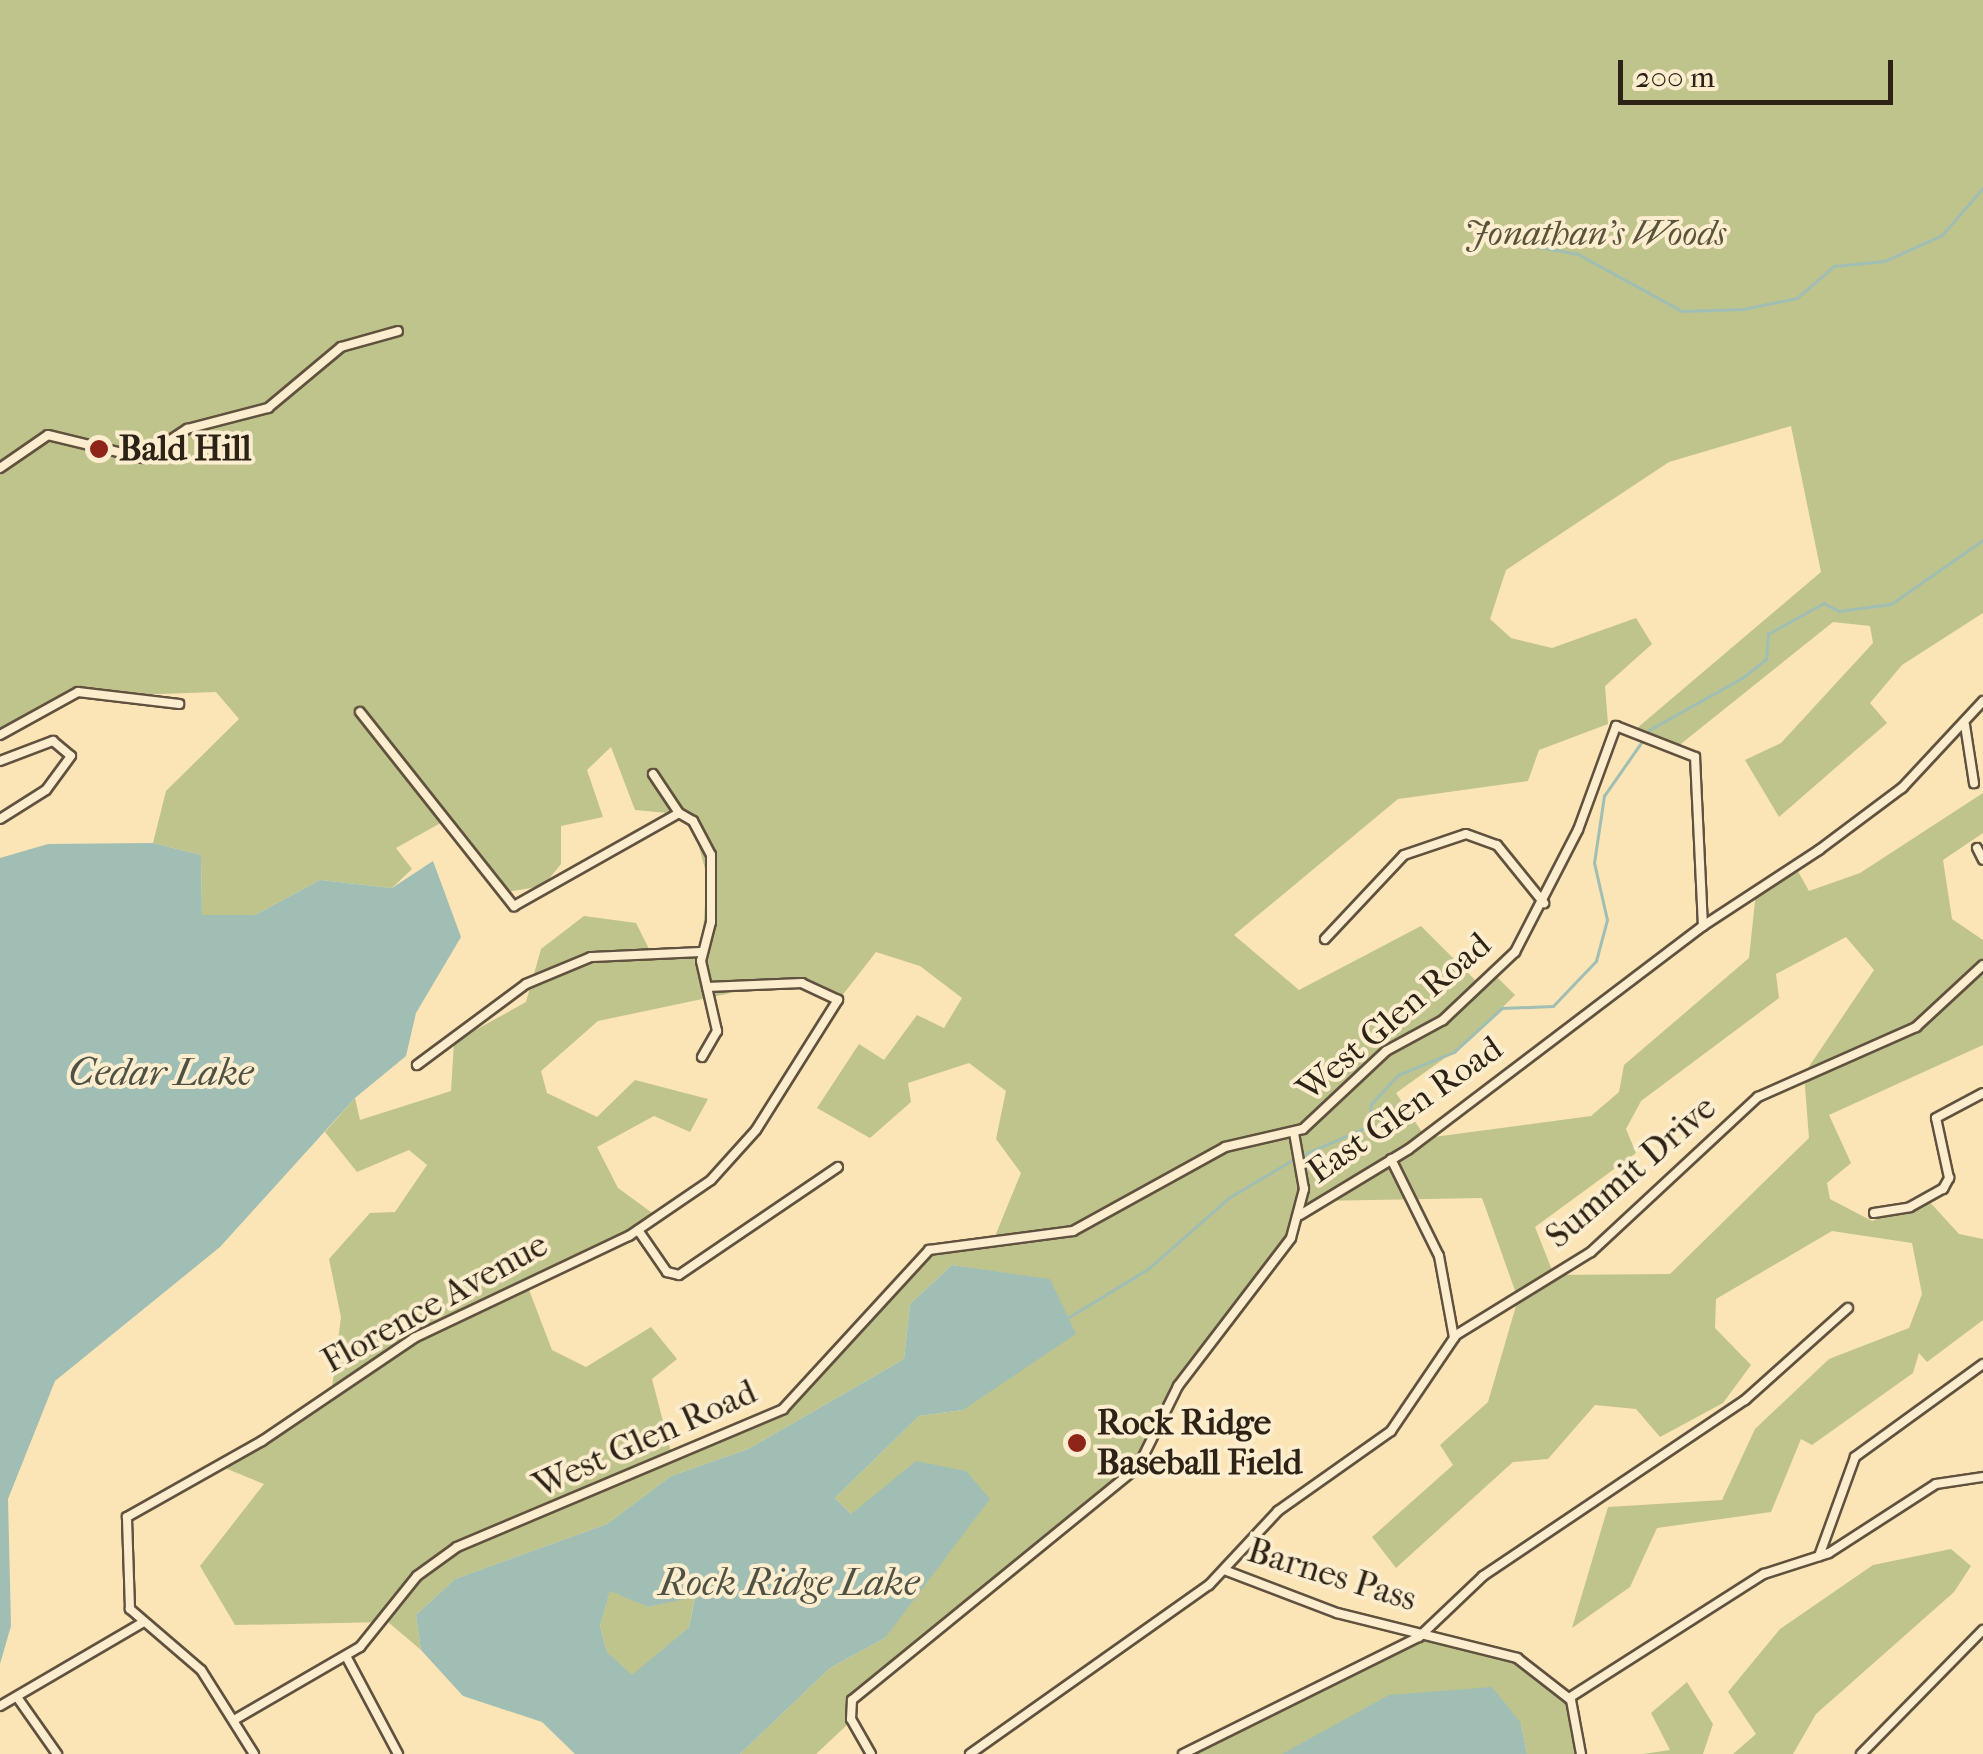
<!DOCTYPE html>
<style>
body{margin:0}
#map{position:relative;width:1983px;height:1754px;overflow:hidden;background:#fbe4b5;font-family:"IM FELL French Canon",serif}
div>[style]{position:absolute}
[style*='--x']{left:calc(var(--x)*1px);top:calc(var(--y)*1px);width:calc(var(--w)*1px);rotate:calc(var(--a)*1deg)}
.green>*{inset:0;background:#bfc48d}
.water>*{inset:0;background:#a0beb3}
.stream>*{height:2.5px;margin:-1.25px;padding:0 1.25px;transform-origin:1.25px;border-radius:1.25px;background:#a0beb3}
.roads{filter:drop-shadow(2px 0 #60523e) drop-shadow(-2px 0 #60523e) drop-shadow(0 2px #60523e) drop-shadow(0 -2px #60523e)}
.minor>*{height:8px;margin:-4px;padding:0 4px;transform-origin:4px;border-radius:4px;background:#fcedcf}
.dots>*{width:28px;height:28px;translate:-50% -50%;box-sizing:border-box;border:5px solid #fcedcf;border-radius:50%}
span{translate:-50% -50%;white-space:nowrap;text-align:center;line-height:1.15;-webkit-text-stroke:8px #fcedcf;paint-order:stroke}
.park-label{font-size:35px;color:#58533a;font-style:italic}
.poi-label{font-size:35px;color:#2c2216;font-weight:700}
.left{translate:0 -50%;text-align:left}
.street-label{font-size:35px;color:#2c2216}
.water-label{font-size:38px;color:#4f5145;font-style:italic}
.scale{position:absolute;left:1618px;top:60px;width:275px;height:45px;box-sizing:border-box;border:5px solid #2c2216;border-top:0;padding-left:12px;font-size:30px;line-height:35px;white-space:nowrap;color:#2c2216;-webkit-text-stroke:8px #fcedcf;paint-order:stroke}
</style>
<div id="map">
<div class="green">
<i style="clip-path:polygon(evenodd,0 0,1983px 0,1983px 613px,1902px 665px,1870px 703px,1887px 723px,1779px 817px,1745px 760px,1781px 743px,1873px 643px,1870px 626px,1833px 622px,1677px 747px,1636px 729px,1821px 572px,1791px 426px,1669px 462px,1506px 570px,1490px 619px,1511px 638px,1552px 648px,1636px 618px,1652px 644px,1605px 686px,1608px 724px,1539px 750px,1528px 781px,1398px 799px,1234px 935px,1299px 990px,1421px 926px,1481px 986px,1495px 975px,1515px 995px,1470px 1040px,1396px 1093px,1426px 1138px,1591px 1116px,1619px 1092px,1624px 1065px,1749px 958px,1756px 892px,1795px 866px,1809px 891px,1860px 873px,1983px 793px,1983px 833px,1943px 860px,1952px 919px,1983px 940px,1983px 1045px,1829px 1115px,1851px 1163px,1827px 1183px,1830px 1199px,1872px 1221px,1927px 1199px,1959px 1234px,1983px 1239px,1983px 1320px,1927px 1362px,1919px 1353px,1913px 1373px,1812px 1445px,1801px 1439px,1771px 1512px,1657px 1528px,1630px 1587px,1572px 1628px,1608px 1507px,1722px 1500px,1755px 1429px,1829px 1359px,1909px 1328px,1922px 1294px,1912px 1243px,1832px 1231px,1716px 1299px,1715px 1328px,1751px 1365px,1723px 1403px,1660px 1437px,1636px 1409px,1595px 1405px,1548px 1459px,1513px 1462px,1396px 1568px,1372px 1537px,1453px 1465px,1440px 1445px,1488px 1402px,1518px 1299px,1482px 1198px,1316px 1201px,1260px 1287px,1187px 1373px,1138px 1469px,850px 1702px,847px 1725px,816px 1754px,740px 1754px,830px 1668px,885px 1638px,851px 1514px,835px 1498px,919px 1416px,963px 1410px,1050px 1280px,952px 1265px,910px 1304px,904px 1359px,748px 1449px,671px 1476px,607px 1524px,455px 1579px,416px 1615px,421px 1650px,388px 1622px,235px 1625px,200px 1566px,264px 1484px,220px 1466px,332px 1388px,341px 1317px,329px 1259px,370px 1213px,395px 1212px,427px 1165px,409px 1150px,357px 1172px,325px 1132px,355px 1098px,360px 1120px,451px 1091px,454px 1042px,526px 1002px,541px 949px,584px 916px,636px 923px,649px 949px,702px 947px,707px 876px,690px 815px,635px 810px,611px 747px,587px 770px,603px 817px,561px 826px,561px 864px,543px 886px,507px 892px,446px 820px,396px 848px,412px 869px,392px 888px,320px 880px,255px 915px,212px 917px,202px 915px,201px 855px,153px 843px,166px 791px,239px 719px,216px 692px,73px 697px,0 735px,0 0,1846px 937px,1874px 970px,1804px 1074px,1809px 1138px,1670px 1274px,1554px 1275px,1535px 1227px,1636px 1153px,1626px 1129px,1641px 1101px,1779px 998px,1776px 974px,1846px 937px,0 0,876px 952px,920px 966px,962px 998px,944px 1028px,917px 1015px,884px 1060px,859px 1044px,817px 1108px,870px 1138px,911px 1102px,908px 1083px,969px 1063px,1006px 1091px,996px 1139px,1021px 1173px,991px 1246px,926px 1253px,795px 1402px,672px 1456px,652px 1379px,677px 1359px,651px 1327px,586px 1367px,552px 1350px,526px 1282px,659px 1218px,618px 1188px,597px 1147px,654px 1116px,690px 1132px,708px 1099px,635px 1080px,597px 1117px,547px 1093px,541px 1071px,598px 1021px,778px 983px,841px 997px,876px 952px)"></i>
<i style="clip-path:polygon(1951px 1549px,1971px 1566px,1954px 1592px,1816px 1714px,1793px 1754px,1733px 1754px,1756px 1734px,1728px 1692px,1780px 1629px,1873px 1565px)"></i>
<i style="clip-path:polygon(610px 1590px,648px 1607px,695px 1596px,689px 1627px,632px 1676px,607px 1652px,600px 1626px)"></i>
<i style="clip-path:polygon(1430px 1634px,1513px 1654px,1573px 1703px,1579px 1754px,1527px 1754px,1521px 1723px,1282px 1754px,1192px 1754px)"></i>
<i style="clip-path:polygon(1687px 1682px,1713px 1724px,1703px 1754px,1643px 1754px,1670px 1750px,1651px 1713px)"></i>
</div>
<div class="water">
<i style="clip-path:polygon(153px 843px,201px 855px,202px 915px,255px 915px,320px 880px,392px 888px,433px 861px,461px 937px,416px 1013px,406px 1056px,355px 1098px,220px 1247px,55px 1381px,8px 1499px,11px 1626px,0 1664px,0 858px,48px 844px)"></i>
<i style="clip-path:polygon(evenodd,952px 1265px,1050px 1279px,1076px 1334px,963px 1410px,919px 1416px,835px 1498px,851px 1514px,916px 1461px,966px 1471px,990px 1499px,885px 1638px,830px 1668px,740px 1754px,575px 1754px,542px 1722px,463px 1696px,421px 1650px,416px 1615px,455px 1579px,607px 1524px,671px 1476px,748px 1449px,904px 1359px,910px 1304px,952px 1265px,610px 1591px,648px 1607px,695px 1597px,689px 1627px,632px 1675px,607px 1652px,600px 1626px,610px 1591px)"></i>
<i style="clip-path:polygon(1492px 1687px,1521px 1723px,1527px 1754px,1282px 1754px,1389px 1695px)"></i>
</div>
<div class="stream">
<i style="--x:1477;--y:236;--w:103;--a:10.1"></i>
<i style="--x:1578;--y:254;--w:119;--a:28.7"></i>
<i style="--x:1682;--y:311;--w:61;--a:-1.9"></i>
<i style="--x:1743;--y:309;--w:55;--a:-11.5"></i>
<i style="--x:1797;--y:298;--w:49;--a:-40.9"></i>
<i style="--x:1834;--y:266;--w:51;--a:-5.6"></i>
<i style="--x:1885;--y:261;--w:63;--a:-24.5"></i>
<i style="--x:1942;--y:235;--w:62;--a:-48.9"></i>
<i style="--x:1649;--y:730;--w:107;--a:-29.2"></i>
<i style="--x:1742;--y:678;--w:31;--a:-38"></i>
<i style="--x:1766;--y:659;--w:25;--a:-85"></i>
<i style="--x:1768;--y:634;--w:64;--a:-29"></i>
<i style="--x:1824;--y:603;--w:17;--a:28"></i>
<i style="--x:1839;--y:611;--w:52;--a:-7.7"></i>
<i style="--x:1891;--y:604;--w:112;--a:-34.8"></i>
<i style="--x:1303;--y:1155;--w:72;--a:-23.7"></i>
<i style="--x:1369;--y:1126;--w:22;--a:-85"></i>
<i style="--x:1371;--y:1104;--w:40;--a:-47"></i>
<i style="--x:1398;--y:1075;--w:61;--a:-22.3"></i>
<i style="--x:1454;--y:1052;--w:65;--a:-42.5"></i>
<i style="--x:1502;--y:1008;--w:51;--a:-2.2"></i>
<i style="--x:1553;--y:1006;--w:62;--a:-46.3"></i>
<i style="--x:1596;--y:961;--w:42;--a:-75"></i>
<i style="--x:1607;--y:920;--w:58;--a:-102.8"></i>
<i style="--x:1594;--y:863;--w:68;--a:-81.5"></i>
<i style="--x:1604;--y:796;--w:68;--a:-55.1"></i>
<i style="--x:1069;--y:1317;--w:92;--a:-31.3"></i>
<i style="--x:1148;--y:1269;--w:109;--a:-41.3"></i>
<i style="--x:1230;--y:1197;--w:77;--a:-30.6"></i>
</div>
<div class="roads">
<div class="minor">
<i style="--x:0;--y:468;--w:58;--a:-34.5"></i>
<i style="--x:48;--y:435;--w:98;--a:13.6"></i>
<i style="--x:143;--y:458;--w:53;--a:-33.4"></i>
<i style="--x:187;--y:429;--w:84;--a:-14.5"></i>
<i style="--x:268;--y:408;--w:95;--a:-39.9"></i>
<i style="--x:341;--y:347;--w:59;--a:-15.7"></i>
<i style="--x:360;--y:712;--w:248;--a:51.6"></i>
<i style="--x:514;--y:906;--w:189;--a:-29.4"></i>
<i style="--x:679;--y:813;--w:16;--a:30"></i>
<i style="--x:693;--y:821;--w:38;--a:62"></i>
<i style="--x:711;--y:855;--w:67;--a:90"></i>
<i style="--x:711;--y:922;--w:40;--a:104.4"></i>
<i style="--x:701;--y:961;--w:72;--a:77.1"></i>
<i style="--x:717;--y:1031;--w:30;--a:120"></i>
<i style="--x:1965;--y:725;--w:59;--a:81.2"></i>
<i style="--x:0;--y:735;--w:89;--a:-28.9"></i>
<i style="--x:78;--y:692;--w:102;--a:6.8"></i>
<i style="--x:0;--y:761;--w:57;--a:-20.7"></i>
<i style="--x:53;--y:741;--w:23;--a:40"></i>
<i style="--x:71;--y:756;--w:42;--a:126.3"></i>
<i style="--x:46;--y:790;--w:54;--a:147.8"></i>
<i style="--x:653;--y:774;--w:47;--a:56.3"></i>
<i style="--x:1977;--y:848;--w:13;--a:63"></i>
<i style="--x:1325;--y:939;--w:115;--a:-46.8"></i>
<i style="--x:1404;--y:855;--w:65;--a:-18.7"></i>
<i style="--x:1466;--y:834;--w:33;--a:20"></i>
<i style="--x:1497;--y:845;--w:75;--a:51"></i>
<i style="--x:417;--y:1065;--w:136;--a:-36.6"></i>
<i style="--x:526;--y:984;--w:70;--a:-22.6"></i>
<i style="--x:591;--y:957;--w:111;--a:-2.6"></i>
<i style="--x:1391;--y:1159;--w:108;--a:63.7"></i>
<i style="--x:1439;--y:1256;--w:83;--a:79.6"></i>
<i style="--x:1874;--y:1213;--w:36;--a:-9"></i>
<i style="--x:1910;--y:1207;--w:38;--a:-29"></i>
<i style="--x:1943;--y:1189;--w:13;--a:-61"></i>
<i style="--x:1949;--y:1178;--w:61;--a:-102.2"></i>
<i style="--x:1936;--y:1118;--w:53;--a:-28"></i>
<i style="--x:1300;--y:1215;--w:127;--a:-31.2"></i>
<i style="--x:1409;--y:1149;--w:369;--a:-37.2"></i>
<i style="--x:1703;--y:926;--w:139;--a:-33.2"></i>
<i style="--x:1819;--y:850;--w:104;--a:-36.8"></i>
<i style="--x:1902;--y:788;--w:119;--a:-47"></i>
<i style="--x:638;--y:1230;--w:51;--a:55.4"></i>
<i style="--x:667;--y:1272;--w:12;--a:14"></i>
<i style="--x:679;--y:1275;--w:192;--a:-34.2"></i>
<i style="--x:1819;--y:1556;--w:105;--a:-70"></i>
<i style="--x:1855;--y:1457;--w:158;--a:-36"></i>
<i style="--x:1224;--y:1570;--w:121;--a:20.8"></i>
<i style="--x:1337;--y:1613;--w:186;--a:14"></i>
<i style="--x:1517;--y:1658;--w:68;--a:37.9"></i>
<i style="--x:1571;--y:1700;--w:55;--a:79.5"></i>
<i style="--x:346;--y:1656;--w:111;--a:62"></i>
<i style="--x:17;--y:1697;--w:70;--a:54.9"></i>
<i style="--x:1569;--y:1698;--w:231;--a:-32.5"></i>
<i style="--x:1764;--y:1574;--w:68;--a:-17.9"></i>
<i style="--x:1829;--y:1553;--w:127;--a:-32.8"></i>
<i style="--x:1936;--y:1484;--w:48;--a:-8.5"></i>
<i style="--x:0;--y:1706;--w:164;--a:-30.3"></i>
<i style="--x:234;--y:1720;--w:146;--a:-30.1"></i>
<i style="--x:360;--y:1647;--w:91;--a:-51.2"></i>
<i style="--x:417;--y:1576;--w:49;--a:-35.9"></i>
<i style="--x:457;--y:1547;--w:354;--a:-22.9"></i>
<i style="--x:783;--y:1409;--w:216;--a:-47.4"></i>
<i style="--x:929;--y:1250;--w:145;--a:-7.5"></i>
<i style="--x:1073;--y:1231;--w:174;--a:-28.9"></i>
<i style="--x:1225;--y:1147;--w:80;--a:-13"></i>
<i style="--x:1303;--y:1129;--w:114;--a:-43.2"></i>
<i style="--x:1386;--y:1051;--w:65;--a:-28.5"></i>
<i style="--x:1443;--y:1020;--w:99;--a:-43.4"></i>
<i style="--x:1515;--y:952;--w:137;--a:-62.7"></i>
<i style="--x:1578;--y:830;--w:111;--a:-69.9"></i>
<i style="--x:1616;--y:726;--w:85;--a:21.4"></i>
<i style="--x:1695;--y:757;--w:169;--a:87.3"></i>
<i style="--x:254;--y:1754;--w:99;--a:-122.2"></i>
<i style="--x:201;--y:1670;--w:94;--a:-139.3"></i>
<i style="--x:130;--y:1609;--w:92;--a:-91.9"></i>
<i style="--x:127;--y:1517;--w:155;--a:-29.4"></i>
<i style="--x:262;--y:1441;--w:184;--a:-34.1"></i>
<i style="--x:414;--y:1338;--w:238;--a:-25.4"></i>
<i style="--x:629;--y:1236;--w:99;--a:-34.3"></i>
<i style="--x:711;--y:1180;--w:67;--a:-48"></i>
<i style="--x:756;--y:1130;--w:154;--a:-57.8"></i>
<i style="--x:838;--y:1000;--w:40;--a:-155"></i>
<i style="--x:802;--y:983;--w:95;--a:177.6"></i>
<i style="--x:871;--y:1754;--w:40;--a:-119.7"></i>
<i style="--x:851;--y:1719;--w:19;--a:-87"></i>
<i style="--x:852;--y:1700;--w:369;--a:-39.2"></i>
<i style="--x:1138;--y:1467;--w:90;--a:-63.7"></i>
<i style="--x:1178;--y:1386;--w:186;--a:-52.6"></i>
<i style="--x:1291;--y:1238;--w:51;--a:-75.1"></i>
<i style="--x:1304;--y:1189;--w:57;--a:-100.1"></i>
<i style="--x:970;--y:1754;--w:293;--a:-35.3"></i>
<i style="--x:1209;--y:1585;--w:101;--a:-47"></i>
<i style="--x:1278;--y:1511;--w:138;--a:-35.3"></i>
<i style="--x:1391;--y:1431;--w:116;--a:-55.9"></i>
<i style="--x:1456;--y:1335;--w:158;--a:-31.6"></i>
<i style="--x:1591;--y:1252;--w:228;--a:-42.9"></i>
<i style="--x:1758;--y:1097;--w:173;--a:-23.9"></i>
<i style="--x:1916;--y:1027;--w:91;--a:-42.8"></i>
<i style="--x:1183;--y:1754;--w:263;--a:-26.4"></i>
<i style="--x:1419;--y:1637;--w:88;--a:-43.6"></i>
<i style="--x:1483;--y:1576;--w:316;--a:-33.9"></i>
<i style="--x:1745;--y:1400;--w:138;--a:-41.8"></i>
<i style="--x:1861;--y:1754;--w:174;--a:-45.5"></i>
</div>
</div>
<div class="dots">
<i style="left:99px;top:449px;background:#8f2418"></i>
<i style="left:1077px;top:1443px;background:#8f2418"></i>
</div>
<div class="park-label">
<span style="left:1595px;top:234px">Jonathan's Woods</span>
</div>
<div class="poi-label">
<span class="left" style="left:119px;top:449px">Bald Hill</span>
<span class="left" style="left:1097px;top:1443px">Rock Ridge<br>Baseball Field</span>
</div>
<div class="street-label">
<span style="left:1394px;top:1017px;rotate:-40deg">West Glen Road</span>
<span style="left:1405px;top:1110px;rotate:-35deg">East Glen Road</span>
<span style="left:1631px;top:1172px;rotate:-41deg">Summit Drive</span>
<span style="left:435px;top:1303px;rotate:-29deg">Florence Avenue</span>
<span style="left:645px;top:1439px;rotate:-24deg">West Glen Road</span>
<span style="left:1332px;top:1575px;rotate:17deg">Barnes Pass</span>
</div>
<div class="water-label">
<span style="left:161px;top:1073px">Cedar Lake</span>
<span style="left:789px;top:1583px">Rock Ridge Lake</span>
</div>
<div class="scale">200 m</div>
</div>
